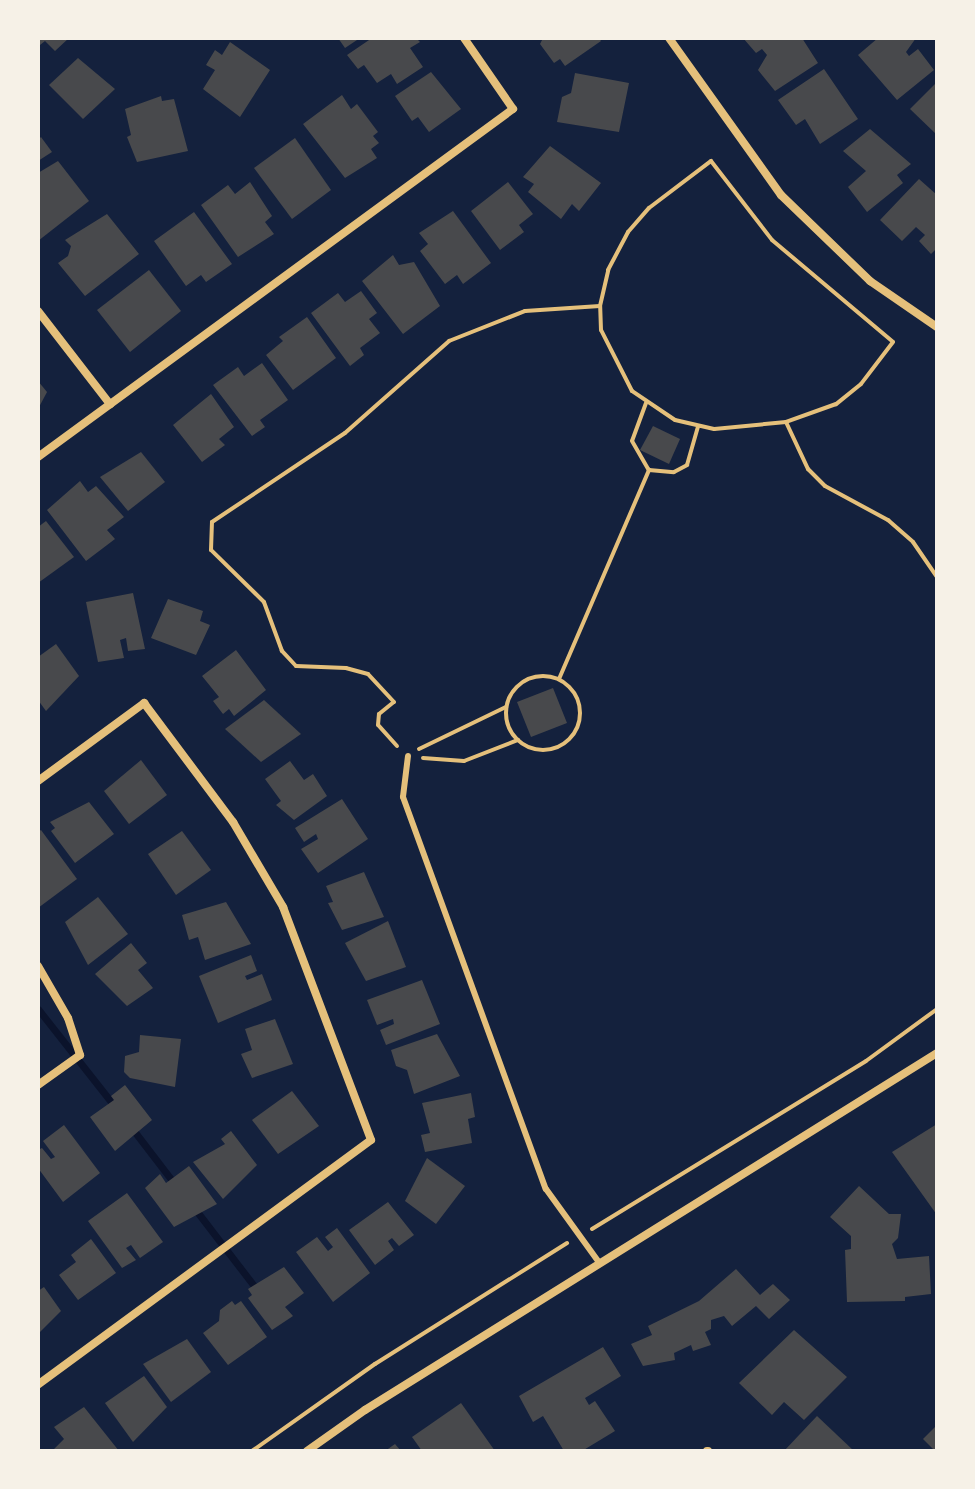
<!DOCTYPE html>
<style>
body{margin:0}
#map{position:relative;width:975px;height:1489px;overflow:hidden;background:#14213d;font-family:"Fira Sans Condensed",sans-serif}
div>[style]{position:absolute}
[style*='--x']{left:calc(var(--x)*1px);top:calc(var(--y)*1px);width:calc(var(--w)*1px);rotate:calc(var(--a)*1deg)}
.stream>*{height:7px;margin:-3.5px;padding:0 3.5px;transform-origin:3.5px;border-radius:3.5px;background:#0b132b}
.building>*{inset:0;background:#48494c}
.path>*{height:4px;margin:-2px;padding:0 2px;transform-origin:2px;border-radius:2px;background:#e5c07b}
.path>.ring{margin:-2px;padding:0;box-sizing:content-box;background:none;border:4px solid #e5c07b;border-radius:50%}
.service>*{height:6px;margin:-3px;padding:0 3px;transform-origin:3px;border-radius:3px;background:#e5c07b}
.minor>*{height:8px;margin:-4px;padding:0 4px;transform-origin:4px;border-radius:4px;background:#e5c07b}
span{translate:-50% -50%;white-space:nowrap;text-align:center;line-height:1.15;-webkit-text-stroke:6px #f6f1e7;paint-order:stroke}
.frame{position:absolute;inset:0;border:40px solid #f6f1e7;pointer-events:none}
</style>
<div id="map">
<div class="stream">
<i style="--x:38;--y:1009;--w:126;--a:51.8"></i>
<i style="--x:131;--y:1127;--w:76;--a:52.5"></i>
<i style="--x:195;--y:1209;--w:103;--a:52.5"></i>
</div>
<div class="building">
<i style="clip-path:polygon(38px 38px,69px 38px,55px 51px,45px 41px,40px 45px)"></i>
<i style="clip-path:polygon(338px 38px,360px 38px,345px 48px)"></i>
<i style="clip-path:polygon(372px 38px,416px 38px,420px 42px,410px 48px,423px 67px,397px 84px,391px 74px,377px 83px,364px 65px,358px 69px,347px 55px)"></i>
<i style="clip-path:polygon(543px 38px,599px 38px,601px 41px,565px 66px,560px 59px,554px 63px,540px 44px)"></i>
<i style="clip-path:polygon(743px 38px,802px 38px,818px 63px,775px 91px,758px 70px,767px 55px,762px 49px,756px 53px)"></i>
<i style="clip-path:polygon(878px 38px,916px 38px,906px 52px,909px 56px,918px 49px,934px 70px,897px 100px,858px 55px)"></i>
<i style="clip-path:polygon(230px 42px,270px 70px,240px 117px,203px 89px,215px 70px,206px 65px,215px 50px,222px 55px)"></i>
<i style="clip-path:polygon(78px 58px,115px 89px,83px 119px,49px 85px)"></i>
<i style="clip-path:polygon(824px 69px,858px 119px,820px 144px,805px 119px,796px 125px,778px 100px)"></i>
<i style="clip-path:polygon(431px 72px,461px 109px,429px 132px,418px 117px,412px 121px,395px 96px)"></i>
<i style="clip-path:polygon(575px 73px,629px 83px,619px 132px,557px 122px,562px 97px,571px 93px)"></i>
<i style="clip-path:polygon(937px 82px,937px 135px,910px 109px)"></i>
<i style="clip-path:polygon(342px 95px,351px 109px,357px 104px,378px 132px,373px 136px,379px 143px,371px 149px,377px 158px,345px 178px,303px 124px)"></i>
<i style="clip-path:polygon(161px 96px,162px 101px,174px 99px,188px 151px,137px 162px,127px 137px,131px 135px,125px 109px)"></i>
<i style="clip-path:polygon(870px 129px,911px 164px,897px 175px,903px 183px,867px 212px,848px 187px,866px 171px,843px 151px)"></i>
<i style="clip-path:polygon(41px 137px,52px 152px,38px 161px,38px 140px)"></i>
<i style="clip-path:polygon(295px 138px,331px 190px,292px 219px,254px 168px)"></i>
<i style="clip-path:polygon(550px 146px,601px 183px,579px 211px,572px 204px,561px 219px,528px 192px,534px 184px,523px 177px)"></i>
<i style="clip-path:polygon(58px 161px,89px 201px,38px 241px,38px 173px)"></i>
<i style="clip-path:polygon(919px 179px,937px 195px,937px 248px,931px 254px,919px 241px,925px 235px,916px 227px,902px 241px,880px 220px)"></i>
<i style="clip-path:polygon(250px 182px,272px 216px,265px 222px,274px 234px,238px 257px,201px 205px,228px 185px,235px 194px)"></i>
<i style="clip-path:polygon(508px 182px,533px 214px,519px 225px,524px 232px,500px 250px,471px 211px)"></i>
<i style="clip-path:polygon(453px 211px,491px 263px,463px 284px,457px 275px,445px 284px,420px 251px,428px 244px,419px 233px)"></i>
<i style="clip-path:polygon(194px 212px,232px 264px,206px 282px,201px 275px,186px 286px,154px 241px)"></i>
<i style="clip-path:polygon(107px 214px,139px 254px,85px 296px,58px 263px,68px 256px,71px 246px,65px 240px)"></i>
<i style="clip-path:polygon(393px 255px,399px 265px,414px 262px,440px 306px,403px 334px,362px 281px)"></i>
<i style="clip-path:polygon(149px 270px,181px 311px,130px 352px,97px 310px)"></i>
<i style="clip-path:polygon(361px 291px,377px 313px,369px 319px,380px 333px,360px 348px,364px 355px,350px 366px,311px 313px,338px 293px,345px 302px)"></i>
<i style="clip-path:polygon(307px 317px,336px 358px,293px 390px,266px 355px,283px 341px,279px 337px)"></i>
<i style="clip-path:polygon(262px 363px,288px 400px,260px 420px,265px 427px,252px 436px,213px 385px,238px 367px,244px 376px)"></i>
<i style="clip-path:polygon(38px 381px,47px 392px,38px 409px)"></i>
<i style="clip-path:polygon(211px 394px,234px 427px,219px 439px,225px 445px,202px 462px,173px 425px)"></i>
<i style="clip-path:polygon(653px 426px,680px 439px,669px 464px,640px 450px)"></i>
<i style="clip-path:polygon(141px 452px,165px 482px,128px 511px,100px 477px)"></i>
<i style="clip-path:polygon(80px 481px,88px 492px,96px 486px,124px 517px,107px 530px,115px 539px,86px 561px,47px 510px)"></i>
<i style="clip-path:polygon(46px 521px,74px 557px,38px 583px,38px 527px)"></i>
<i style="clip-path:polygon(133px 593px,145px 649px,128px 651px,126px 638px,120px 640px,124px 658px,98px 662px,86px 602px)"></i>
<i style="clip-path:polygon(168px 599px,203px 611px,200px 621px,210px 625px,196px 655px,151px 638px)"></i>
<i style="clip-path:polygon(56px 644px,79px 676px,46px 711px,38px 700px,38px 657px)"></i>
<i style="clip-path:polygon(236px 650px,266px 690px,234px 716px,229px 709px,223px 714px,213px 701px,219px 697px,202px 676px)"></i>
<i style="clip-path:polygon(553px 688px,567px 723px,531px 737px,517px 702px)"></i>
<i style="clip-path:polygon(264px 700px,301px 734px,261px 762px,225px 729px)"></i>
<i style="clip-path:polygon(141px 760px,167px 795px,129px 824px,104px 791px)"></i>
<i style="clip-path:polygon(290px 761px,304px 780px,313px 774px,327px 796px,294px 820px,276px 805px,281px 801px,265px 779px)"></i>
<i style="clip-path:polygon(342px 799px,368px 839px,318px 873px,301px 849px,318px 839px,316px 834px,304px 842px,295px 828px)"></i>
<i style="clip-path:polygon(89px 802px,114px 834px,75px 863px,51px 831px,55px 828px,50px 822px)"></i>
<i style="clip-path:polygon(41px 830px,77px 879px,38px 908px,38px 832px)"></i>
<i style="clip-path:polygon(182px 831px,211px 870px,176px 895px,148px 854px)"></i>
<i style="clip-path:polygon(364px 872px,384px 917px,342px 930px,328px 903px,333px 902px,326px 886px)"></i>
<i style="clip-path:polygon(98px 897px,128px 934px,88px 965px,65px 922px)"></i>
<i style="clip-path:polygon(226px 902px,251px 944px,205px 960px,198px 937px,189px 940px,182px 915px)"></i>
<i style="clip-path:polygon(388px 921px,406px 967px,366px 981px,345px 943px)"></i>
<i style="clip-path:polygon(131px 943px,147px 963px,138px 970px,153px 988px,127px 1006px,95px 974px)"></i>
<i style="clip-path:polygon(251px 955px,257px 971px,245px 976px,247px 980px,262px 974px,272px 1000px,218px 1023px,199px 976px)"></i>
<i style="clip-path:polygon(422px 980px,440px 1024px,386px 1045px,380px 1030px,394px 1024px,393px 1019px,377px 1025px,367px 1000px)"></i>
<i style="clip-path:polygon(275px 1019px,293px 1064px,252px 1078px,241px 1054px,252px 1050px,245px 1029px)"></i>
<i style="clip-path:polygon(437px 1034px,460px 1076px,414px 1094px,407px 1070px,396px 1066px,391px 1050px)"></i>
<i style="clip-path:polygon(140px 1035px,181px 1039px,175px 1087px,130px 1078px,124px 1072px,125px 1056px,139px 1052px)"></i>
<i style="clip-path:polygon(125px 1085px,152px 1120px,115px 1151px,90px 1117px,114px 1100px,111px 1096px)"></i>
<i style="clip-path:polygon(292px 1091px,319px 1126px,278px 1154px,252px 1120px)"></i>
<i style="clip-path:polygon(471px 1093px,475px 1117px,468px 1119px,472px 1143px,425px 1152px,421px 1135px,430px 1133px,422px 1103px)"></i>
<i style="clip-path:polygon(937px 1124px,937px 1215px,892px 1152px)"></i>
<i style="clip-path:polygon(64px 1125px,100px 1173px,63px 1202px,38px 1168px,38px 1150px,42px 1148px,51px 1159px,55px 1157px,43px 1141px)"></i>
<i style="clip-path:polygon(231px 1131px,257px 1165px,223px 1199px,193px 1162px,225px 1144px,221px 1139px)"></i>
<i style="clip-path:polygon(427px 1158px,465px 1186px,436px 1224px,405px 1201px)"></i>
<i style="clip-path:polygon(189px 1166px,217px 1204px,174px 1227px,145px 1188px,160px 1174px,166px 1183px)"></i>
<i style="clip-path:polygon(859px 1186px,889px 1214px,901px 1214px,898px 1238px,892px 1244px,897px 1259px,929px 1256px,931px 1294px,905px 1297px,905px 1301px,847px 1302px,845px 1250px,851px 1249px,851px 1236px,830px 1217px)"></i>
<i style="clip-path:polygon(127px 1193px,163px 1242px,140px 1258px,131px 1245px,126px 1248px,136px 1260px,122px 1268px,88px 1221px)"></i>
<i style="clip-path:polygon(388px 1202px,414px 1235px,399px 1246px,392px 1238px,388px 1241px,394px 1250px,375px 1265px,349px 1230px)"></i>
<i style="clip-path:polygon(337px 1228px,370px 1273px,333px 1302px,296px 1252px,317px 1237px,328px 1251px,333px 1247px,325px 1237px)"></i>
<i style="clip-path:polygon(91px 1239px,116px 1273px,78px 1300px,59px 1275px,76px 1262px,71px 1255px)"></i>
<i style="clip-path:polygon(284px 1267px,304px 1293px,285px 1307px,293px 1316px,272px 1330px,248px 1298px,252px 1295px,248px 1289px)"></i>
<i style="clip-path:polygon(736px 1269px,760px 1295px,773px 1284px,790px 1300px,769px 1319px,756px 1306px,732px 1326px,724px 1316px,711px 1320px,711px 1329px,705px 1332px,711px 1345px,693px 1351px,691px 1345px,674px 1353px,675px 1360px,643px 1366px,631px 1344px,652px 1335px,648px 1326px,699px 1301px)"></i>
<i style="clip-path:polygon(44px 1287px,61px 1311px,38px 1334px,38px 1291px)"></i>
<i style="clip-path:polygon(232px 1301px,235px 1305px,241px 1301px,267px 1337px,228px 1365px,203px 1333px,219px 1321px,220px 1310px)"></i>
<i style="clip-path:polygon(794px 1330px,847px 1377px,804px 1420px,784px 1402px,772px 1415px,739px 1383px)"></i>
<i style="clip-path:polygon(187px 1339px,211px 1372px,171px 1402px,143px 1364px)"></i>
<i style="clip-path:polygon(603px 1347px,621px 1376px,585px 1398px,589px 1405px,595px 1401px,615px 1431px,582px 1451px,564px 1451px,543px 1416px,533px 1422px,519px 1396px)"></i>
<i style="clip-path:polygon(144px 1376px,167px 1407px,133px 1442px,105px 1403px)"></i>
<i style="clip-path:polygon(461px 1403px,495px 1451px,422px 1451px,412px 1437px)"></i>
<i style="clip-path:polygon(84px 1407px,119px 1451px,52px 1451px,64px 1439px,54px 1427px)"></i>
<i style="clip-path:polygon(817px 1416px,854px 1451px,784px 1451px)"></i>
<i style="clip-path:polygon(937px 1425px,937px 1451px,935px 1451px,923px 1439px)"></i>
<i style="clip-path:polygon(395px 1444px,401px 1451px,385px 1451px)"></i>
</div>
<div class="path">
<i style="--x:646;--y:403;--w:40;--a:110.2"></i>
<i style="--x:632;--y:441;--w:34;--a:60"></i>
<i style="--x:649;--y:470;--w:25;--a:5"></i>
<i style="--x:674;--y:472;--w:15;--a:-28"></i>
<i style="--x:687;--y:465;--w:40;--a:-74"></i>
<i style="--x:786;--y:422;--w:72;--a:174.4"></i>
<i style="--x:714;--y:429;--w:40;--a:-167"></i>
<i style="--x:675;--y:420;--w:52;--a:-146"></i>
<i style="--x:632;--y:391;--w:68;--a:-116.9"></i>
<i style="--x:601;--y:330;--w:24;--a:-92"></i>
<i style="--x:600;--y:306;--w:37;--a:-77"></i>
<i style="--x:608;--y:270;--w:43;--a:-62.2"></i>
<i style="--x:628;--y:232;--w:32;--a:-49"></i>
<i style="--x:649;--y:208;--w:78;--a:-37.2"></i>
<i style="--x:711;--y:161;--w:100;--a:52.3"></i>
<i style="--x:772;--y:240;--w:158;--a:40.1"></i>
<i style="--x:893;--y:342;--w:53;--a:127.3"></i>
<i style="--x:861;--y:384;--w:32;--a:141"></i>
<i style="--x:836;--y:404;--w:53;--a:160.2"></i>
<i style="--x:786;--y:422;--w:52;--a:64.9"></i>
<i style="--x:808;--y:469;--w:24;--a:45"></i>
<i style="--x:825;--y:486;--w:72;--a:28.4"></i>
<i style="--x:888;--y:520;--w:33;--a:41"></i>
<i style="--x:913;--y:542;--w:42;--a:55.6"></i>
<i class="ring" style="left:506px;top:676px;width:70px;height:70px"></i>
<i style="--x:559;--y:679;--w:228;--a:-66.7"></i>
<i style="--x:397;--y:746;--w:28;--a:-132"></i>
<i style="--x:378;--y:725;--w:11;--a:-85"></i>
<i style="--x:379;--y:714;--w:19;--a:-39"></i>
<i style="--x:394;--y:702;--w:38;--a:-133"></i>
<i style="--x:368;--y:674;--w:23;--a:-165"></i>
<i style="--x:346;--y:668;--w:50;--a:-177.7"></i>
<i style="--x:296;--y:666;--w:21;--a:-133"></i>
<i style="--x:282;--y:651;--w:52;--a:-110.2"></i>
<i style="--x:264;--y:602;--w:74;--a:-135.5"></i>
<i style="--x:211;--y:550;--w:28;--a:-88"></i>
<i style="--x:212;--y:522;--w:160;--a:-33.8"></i>
<i style="--x:345;--y:433;--w:139;--a:-41.5"></i>
<i style="--x:449;--y:341;--w:82;--a:-21.5"></i>
<i style="--x:525;--y:311;--w:75;--a:-3.8"></i>
<i style="--x:419;--y:749;--w:97;--a:-25.8"></i>
<i style="--x:423;--y:758;--w:41;--a:4.2"></i>
<i style="--x:464;--y:761;--w:58;--a:-21.3"></i>
<i style="--x:592;--y:1229;--w:321;--a:-31.5"></i>
<i style="--x:866;--y:1061;--w:88;--a:-36.2"></i>
<i style="--x:252;--y:1451;--w:151;--a:-35.3"></i>
<i style="--x:375;--y:1364;--w:227;--a:-32.2"></i>
</div>
<div class="service">
<i style="--x:408;--y:756;--w:41;--a:97"></i>
<i style="--x:403;--y:797;--w:417;--a:70"></i>
<i style="--x:546;--y:1189;--w:92;--a:54.2"></i>
</div>
<div class="minor">
<i style="--x:669;--y:38;--w:193;--a:54.5"></i>
<i style="--x:781;--y:195;--w:124;--a:44"></i>
<i style="--x:870;--y:281;--w:81;--a:34.5"></i>
<i style="--x:38;--y:311;--w:118;--a:52.3"></i>
<i style="--x:38;--y:457;--w:589;--a:-36.23"></i>
<i style="--x:513;--y:109;--w:86;--a:-124.6"></i>
<i style="--x:38;--y:781;--w:132;--a:-36.3"></i>
<i style="--x:144;--y:703;--w:149;--a:53.2"></i>
<i style="--x:233;--y:822;--w:99;--a:59.5"></i>
<i style="--x:283;--y:907;--w:249;--a:69.3"></i>
<i style="--x:371;--y:1140;--w:413;--a:143.7"></i>
<i style="--x:38;--y:966;--w:60;--a:60"></i>
<i style="--x:68;--y:1018;--w:39;--a:72"></i>
<i style="--x:80;--y:1055;--w:52;--a:144.5"></i>
<i style="--x:307;--y:1451;--w:71;--a:-35.3"></i>
<i style="--x:365;--y:1410;--w:674;--a:-31.97"></i>
<i style="--x:707;--y:1451;--w:1;--a:0"></i>
</div>
<div class="frame"></div>
</div>
